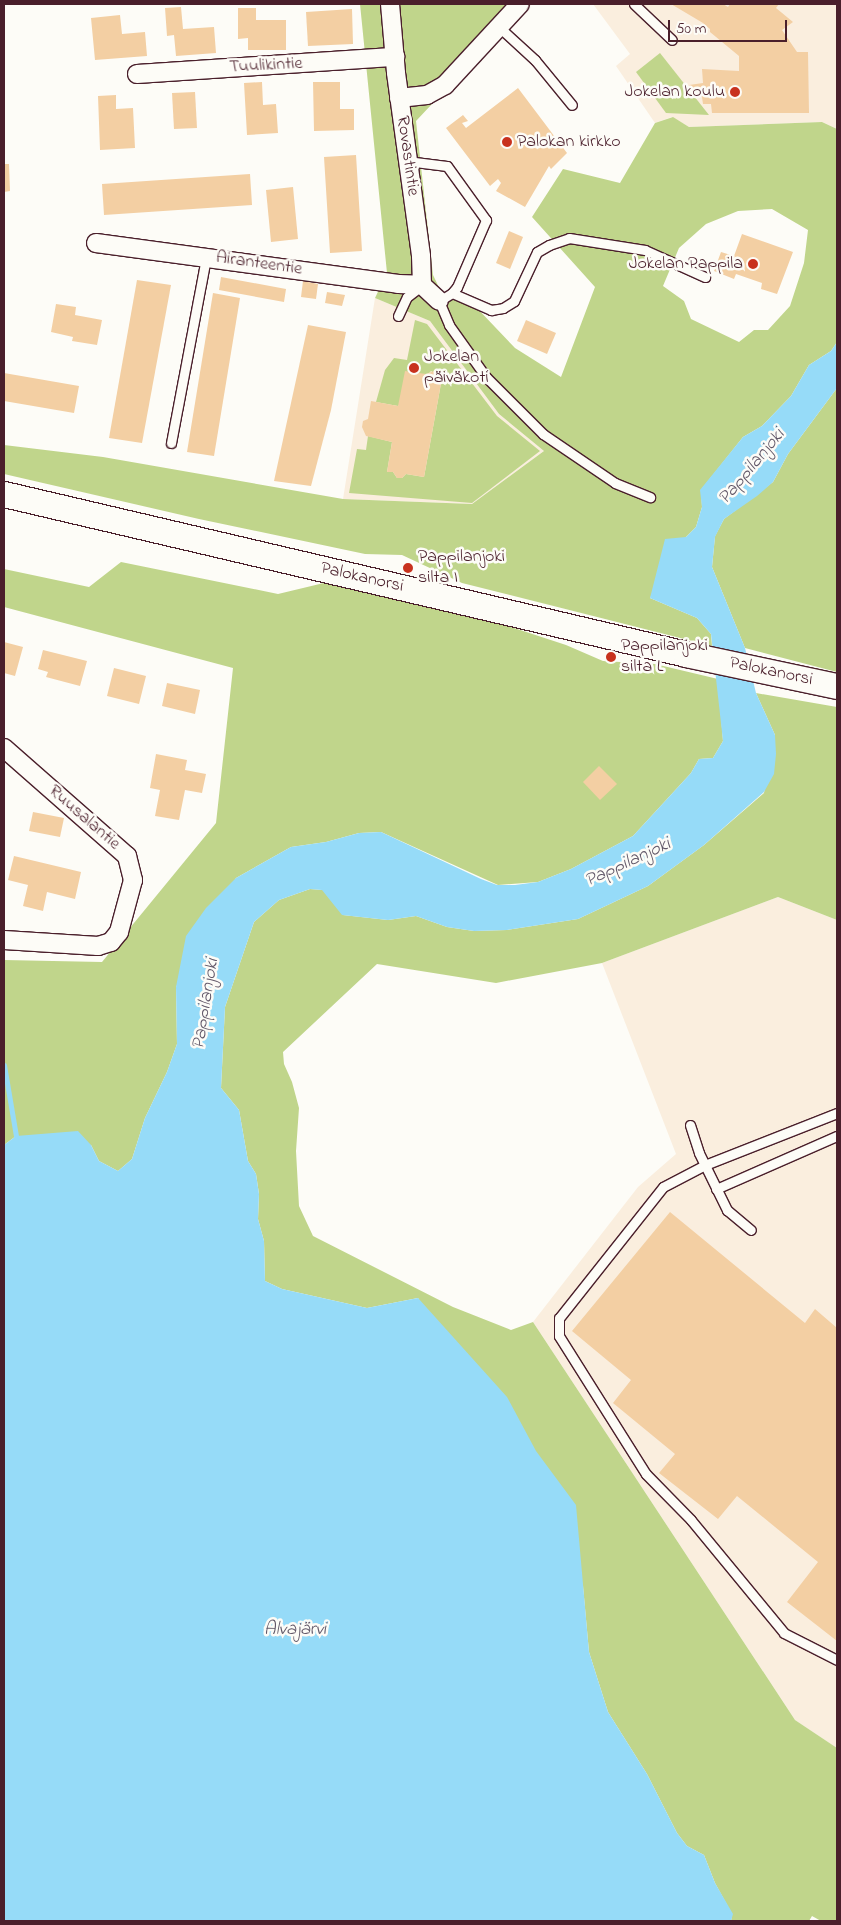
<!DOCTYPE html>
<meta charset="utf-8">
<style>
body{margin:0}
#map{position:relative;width:841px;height:1925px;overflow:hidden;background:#fdfcf7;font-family:"Indie Flower",sans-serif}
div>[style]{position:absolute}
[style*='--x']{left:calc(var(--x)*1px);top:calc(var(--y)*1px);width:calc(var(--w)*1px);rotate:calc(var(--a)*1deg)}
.built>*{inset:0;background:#faeede}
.green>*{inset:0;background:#c0d58b}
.water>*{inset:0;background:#96dbf8}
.stream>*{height:5px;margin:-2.5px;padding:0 2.5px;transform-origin:2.5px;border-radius:2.5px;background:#96dbf8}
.building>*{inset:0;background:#f3cfa3}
.roads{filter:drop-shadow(1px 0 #4a1f2b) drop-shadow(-1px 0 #4a1f2b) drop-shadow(0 1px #4a1f2b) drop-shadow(0 -1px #4a1f2b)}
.service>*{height:9px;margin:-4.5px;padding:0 4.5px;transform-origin:4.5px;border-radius:4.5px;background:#fdfcf7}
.minor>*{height:18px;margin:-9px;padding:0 9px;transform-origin:9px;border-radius:9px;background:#fdfcf7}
.secondary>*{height:25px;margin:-12.5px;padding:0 12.5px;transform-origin:12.5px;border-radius:12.5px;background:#fdfcf7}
.dots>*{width:14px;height:14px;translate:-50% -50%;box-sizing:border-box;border:2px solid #fdfcf7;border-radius:50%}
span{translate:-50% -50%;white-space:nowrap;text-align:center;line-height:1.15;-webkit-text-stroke:5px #fdfcf7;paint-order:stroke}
.street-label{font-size:18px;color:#4a1f2b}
.poi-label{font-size:18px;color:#4a1f2b}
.right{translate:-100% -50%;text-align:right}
.left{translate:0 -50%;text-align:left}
.water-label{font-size:19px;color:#615768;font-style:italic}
.frame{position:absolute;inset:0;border:5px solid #4a1f2b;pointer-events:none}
.scale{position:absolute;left:668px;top:20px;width:119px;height:22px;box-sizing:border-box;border:2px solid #4a1f2b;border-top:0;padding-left:6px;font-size:15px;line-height:18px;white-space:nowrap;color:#4a1f2b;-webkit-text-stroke:4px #fdfcf7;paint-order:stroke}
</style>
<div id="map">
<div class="built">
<i style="clip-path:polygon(593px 4px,837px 4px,837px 129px,822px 122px,689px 127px,672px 117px,655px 123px,616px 66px,630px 54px)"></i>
<i style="clip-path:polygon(375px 298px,430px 321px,499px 414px,544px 451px,472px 504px,343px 499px)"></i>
<i style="clip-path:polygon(778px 897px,837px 920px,837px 1748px,795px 1720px,533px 1322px,638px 1187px,676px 1154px,602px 963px)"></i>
</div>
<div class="green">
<i style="clip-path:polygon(evenodd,360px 4px,526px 4px,416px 121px,433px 275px,446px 302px,453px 297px,475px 306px,515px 348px,561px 377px,595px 287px,532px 217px,563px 169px,620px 183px,655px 123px,673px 117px,689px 127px,822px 122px,837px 129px,837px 342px,831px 351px,809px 365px,791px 396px,762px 426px,743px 437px,701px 490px,702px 507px,696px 527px,686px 537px,650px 598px,697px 618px,711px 634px,712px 646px,462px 583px,402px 555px,365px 554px,199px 519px,4px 474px,4px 445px,103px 457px,343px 499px,472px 504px,544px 451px,499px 414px,430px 321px,375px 298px,387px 273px,360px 4px,772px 209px,808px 230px,804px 263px,790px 306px,768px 330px,754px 330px,739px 342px,691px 319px,684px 301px,663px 286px,679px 248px,706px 224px,738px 211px,772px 209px)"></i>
<i style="clip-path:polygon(660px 53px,709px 115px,666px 113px,636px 72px)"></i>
<i style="clip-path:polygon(415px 320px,427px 324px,497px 416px,540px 451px,472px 503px,349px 493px,357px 449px,366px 450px,368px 436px,392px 442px,387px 472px,393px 472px,397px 478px,402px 478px,406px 474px,424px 477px,442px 378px,431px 371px,398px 406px,376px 402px,385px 370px,394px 358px,407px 360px)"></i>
<i style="clip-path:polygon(837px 388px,837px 672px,745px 648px,712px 567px,715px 536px,724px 519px,773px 482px,788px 454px)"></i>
<i style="clip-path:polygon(121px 562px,278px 594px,328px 582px,468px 613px,566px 645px,603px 661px,655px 664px,718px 679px,723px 741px,713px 758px,699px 759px,691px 773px,633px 836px,571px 869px,538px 882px,498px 885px,381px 832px,359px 833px,326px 842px,291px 847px,236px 878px,176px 987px,177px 1044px,167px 1072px,145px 1118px,132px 1159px,118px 1171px,99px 1161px,91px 1145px,16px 1136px,4px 1145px,4px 960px,102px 962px,216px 823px,233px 668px,4px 607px,4px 569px,89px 587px)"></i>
<i style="clip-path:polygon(756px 693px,837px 707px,837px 920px,778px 897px,602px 963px,496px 983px,377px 964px,283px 1052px,284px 1064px,292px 1082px,299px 1108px,296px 1151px,299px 1206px,313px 1236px,453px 1307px,511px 1330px,533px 1322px,795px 1720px,837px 1748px,837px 1921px,821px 1921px,812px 1916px,809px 1921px,731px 1921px,732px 1914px,715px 1883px,704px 1855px,687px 1846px,677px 1833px,647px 1774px,608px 1712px,589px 1652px,583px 1586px,418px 1298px,367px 1308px,282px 1289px,265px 1281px,264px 1241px,258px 1219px,259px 1194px,256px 1174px,248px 1161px,239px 1110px,221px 1088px,225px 1007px,254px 922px,279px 900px,310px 889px,323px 890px,343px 915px,388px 920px,416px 916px,447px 927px,474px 931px,507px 930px,578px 919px,648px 886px,704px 845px,764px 793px,775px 735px)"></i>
</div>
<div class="water">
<i style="clip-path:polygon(837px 342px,837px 388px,788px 454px,773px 482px,757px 496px,724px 519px,715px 537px,712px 567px,745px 648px,756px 693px,775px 735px,776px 754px,774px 774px,764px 792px,704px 845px,648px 886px,578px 919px,507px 930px,474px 931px,447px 927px,416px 916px,388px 920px,342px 915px,322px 890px,310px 889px,279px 900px,254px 922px,225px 1007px,221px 1088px,239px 1110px,248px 1161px,256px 1174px,259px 1194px,258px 1219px,264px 1241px,265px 1281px,282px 1289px,367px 1308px,418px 1298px,507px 1397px,536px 1451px,576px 1505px,589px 1652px,608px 1712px,647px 1774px,677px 1833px,687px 1846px,704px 1855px,715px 1883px,733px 1914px,731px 1921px,4px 1921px,4px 1145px,16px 1136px,78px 1131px,91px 1145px,99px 1161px,118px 1171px,132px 1159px,145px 1118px,167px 1072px,177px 1044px,176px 987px,186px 936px,206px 908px,236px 878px,291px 847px,326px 842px,359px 833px,381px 832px,481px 879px,497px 885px,515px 885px,538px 882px,571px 869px,633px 836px,691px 773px,699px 759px,713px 758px,723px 741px,711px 634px,697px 618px,650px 598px,665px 539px,686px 537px,696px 527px,702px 507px,700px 490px,743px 437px,762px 426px,791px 396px,809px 365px,831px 351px)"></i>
</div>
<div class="stream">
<i style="--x:4;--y:1065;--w:72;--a:80.4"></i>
</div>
<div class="building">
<i style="clip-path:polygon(671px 4px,723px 4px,728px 7px,730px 4px,779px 4px,776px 8px,793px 22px,782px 30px,797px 52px,808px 52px,809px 113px,712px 113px,711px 104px,703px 104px,702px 97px,699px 97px,689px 85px,703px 83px,702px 69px,739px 71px,739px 56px,710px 32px,710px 29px,703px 23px)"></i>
<i style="clip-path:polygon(181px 7px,183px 29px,214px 27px,216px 53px,176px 56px,174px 35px,167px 36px,165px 8px)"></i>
<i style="clip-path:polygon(238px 8px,256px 8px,256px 20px,286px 20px,286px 50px,248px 50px,248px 38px,238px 39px)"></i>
<i style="clip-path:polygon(352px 9px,353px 44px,308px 46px,306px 12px)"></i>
<i style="clip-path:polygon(120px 15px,122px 34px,145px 32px,147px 56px,95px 60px,91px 18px)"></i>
<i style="clip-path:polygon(262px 82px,263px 105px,276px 104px,278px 133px,247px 135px,244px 83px)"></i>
<i style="clip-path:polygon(313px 82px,340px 82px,340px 109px,354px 109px,354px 130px,314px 131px)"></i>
<i style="clip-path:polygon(518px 88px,567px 153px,551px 169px,549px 166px,525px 207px,496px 191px,501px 183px,498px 179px,490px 186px,446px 128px,463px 115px,468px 121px,462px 123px,466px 128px)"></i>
<i style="clip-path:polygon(195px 92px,197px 128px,174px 129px,172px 93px)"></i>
<i style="clip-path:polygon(116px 95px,116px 109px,133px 108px,135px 148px,100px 150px,98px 96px)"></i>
<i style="clip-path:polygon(356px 155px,362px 251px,330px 253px,324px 157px)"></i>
<i style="clip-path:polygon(4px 164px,9px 164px,10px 191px,4px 192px)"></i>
<i style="clip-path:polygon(250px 174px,252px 205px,104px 215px,102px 184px)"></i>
<i style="clip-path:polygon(293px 187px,298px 239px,271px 242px,266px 190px)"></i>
<i style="clip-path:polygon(509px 231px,523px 237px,510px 269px,496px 263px)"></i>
<i style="clip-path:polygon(742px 234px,793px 252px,777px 294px,761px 289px,762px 283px,736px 274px,734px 279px,714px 271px,721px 252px,734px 256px)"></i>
<i style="clip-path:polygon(221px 277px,286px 289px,284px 302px,219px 290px)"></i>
<i style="clip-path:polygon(137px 280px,171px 285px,142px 443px,109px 438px)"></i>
<i style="clip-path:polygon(303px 281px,318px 284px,316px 299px,301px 297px)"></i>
<i style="clip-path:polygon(327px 292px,345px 295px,342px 306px,325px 303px)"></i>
<i style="clip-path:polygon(213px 293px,240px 298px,214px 456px,187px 452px)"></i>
<i style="clip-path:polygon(56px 304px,76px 307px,75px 315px,102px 320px,97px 345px,72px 341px,73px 337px,51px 332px)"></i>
<i style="clip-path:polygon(526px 320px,556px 333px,547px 354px,517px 341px)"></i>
<i style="clip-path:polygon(308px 325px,346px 332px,331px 410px,311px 486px,274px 481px)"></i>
<i style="clip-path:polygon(405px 371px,426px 374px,434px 371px,442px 378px,424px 477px,406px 474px,402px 478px,397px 478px,393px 472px,387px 472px,392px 442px,366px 436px,362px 427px,363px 421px,368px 419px,371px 401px,398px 406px)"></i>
<i style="clip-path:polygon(4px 373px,79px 386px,74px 413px,4px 401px)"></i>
<i style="clip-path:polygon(4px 642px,23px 647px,15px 676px,4px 673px)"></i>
<i style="clip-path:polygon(43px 650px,87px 661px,80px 686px,46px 677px,48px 672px,38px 669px)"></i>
<i style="clip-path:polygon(114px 668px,146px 676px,139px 704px,107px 696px)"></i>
<i style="clip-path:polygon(167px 683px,200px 690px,195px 714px,162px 706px)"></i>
<i style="clip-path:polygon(156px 754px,187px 760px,185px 770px,206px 774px,202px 793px,185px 790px,179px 820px,155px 816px,160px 790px,150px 788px)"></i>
<i style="clip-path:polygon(599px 766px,617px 784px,600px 800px,583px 782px)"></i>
<i style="clip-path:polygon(33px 812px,64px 818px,60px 837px,29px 831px)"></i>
<i style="clip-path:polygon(14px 856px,81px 872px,75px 899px,47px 892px,43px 911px,23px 906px,28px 885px,8px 880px)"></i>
<i style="clip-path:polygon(670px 1212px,805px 1323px,815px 1309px,837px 1328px,837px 1641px,787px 1602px,818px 1562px,737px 1496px,718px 1519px,659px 1473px,675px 1454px,613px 1403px,631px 1380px,572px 1331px)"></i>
</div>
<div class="roads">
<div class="service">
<i style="--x:634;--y:4;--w:52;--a:43.5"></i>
<i style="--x:499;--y:27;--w:49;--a:42.5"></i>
<i style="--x:535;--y:60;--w:58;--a:50.6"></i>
<i style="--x:407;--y:161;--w:40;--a:7.1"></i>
<i style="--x:447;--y:166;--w:67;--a:54.2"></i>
<i style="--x:486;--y:220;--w:73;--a:113.4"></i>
<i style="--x:457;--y:287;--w:8;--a:130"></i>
<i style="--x:452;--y:293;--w:15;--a:148"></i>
<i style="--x:439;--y:301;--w:26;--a:67"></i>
<i style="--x:449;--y:325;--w:64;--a:54.6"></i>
<i style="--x:486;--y:377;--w:81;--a:45"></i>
<i style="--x:543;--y:434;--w:87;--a:34.2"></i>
<i style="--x:615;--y:483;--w:38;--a:22"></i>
<i style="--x:452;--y:293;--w:43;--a:23.6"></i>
<i style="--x:491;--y:310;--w:12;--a:-9"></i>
<i style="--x:503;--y:308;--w:13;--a:-32"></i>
<i style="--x:514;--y:301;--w:54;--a:-64.9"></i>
<i style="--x:537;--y:252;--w:14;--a:-30"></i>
<i style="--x:549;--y:245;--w:21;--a:-19"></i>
<i style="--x:569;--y:238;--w:77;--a:9"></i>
<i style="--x:645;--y:250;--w:66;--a:24.2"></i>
<i style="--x:398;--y:316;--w:21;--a:-65"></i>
<i style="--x:407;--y:297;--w:16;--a:-38"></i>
<i style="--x:171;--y:443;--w:189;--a:-79.3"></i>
<i style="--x:837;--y:1113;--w:142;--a:158.5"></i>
<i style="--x:705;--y:1165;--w:47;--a:152.4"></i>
<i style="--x:663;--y:1187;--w:167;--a:128.4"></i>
<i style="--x:559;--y:1318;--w:18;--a:90"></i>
<i style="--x:559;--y:1336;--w:163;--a:57.8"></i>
<i style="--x:646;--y:1474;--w:64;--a:45.6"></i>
<i style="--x:691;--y:1520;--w:146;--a:50.5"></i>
<i style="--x:784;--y:1633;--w:59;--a:27"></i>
<i style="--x:690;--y:1125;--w:29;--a:72"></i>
<i style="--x:699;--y:1153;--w:64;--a:63.8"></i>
<i style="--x:727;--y:1210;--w:31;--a:40"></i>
<i style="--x:716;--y:1189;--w:132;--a:-23.7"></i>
</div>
<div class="minor">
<i style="--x:390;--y:4;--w:69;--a:85"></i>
<i style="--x:396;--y:73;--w:185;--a:82.2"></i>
<i style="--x:421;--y:256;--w:29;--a:88"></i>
<i style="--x:422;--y:285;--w:23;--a:43"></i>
<i style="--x:137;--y:74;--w:259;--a:-3.8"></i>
<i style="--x:399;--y:98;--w:28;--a:-6"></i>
<i style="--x:427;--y:95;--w:21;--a:-29"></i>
<i style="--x:445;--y:85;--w:110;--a:-47.2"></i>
<i style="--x:96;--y:243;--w:305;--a:7.7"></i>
<i style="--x:398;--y:284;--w:24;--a:2"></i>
<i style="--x:4;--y:748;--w:164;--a:41.3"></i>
<i style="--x:127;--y:856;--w:25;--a:76"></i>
<i style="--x:133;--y:880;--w:54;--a:105.1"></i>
<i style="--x:119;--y:932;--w:13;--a:129"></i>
<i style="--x:111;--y:942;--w:14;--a:163"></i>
<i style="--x:98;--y:946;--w:94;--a:-176.3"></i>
</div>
<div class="secondary">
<i style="--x:4;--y:494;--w:701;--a:13.2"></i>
<i style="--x:686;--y:654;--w:154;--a:12"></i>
</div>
</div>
<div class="dots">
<i style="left:735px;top:92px;background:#c8321e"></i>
<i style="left:507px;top:142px;background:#c8321e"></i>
<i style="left:753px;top:264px;background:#c8321e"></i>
<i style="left:414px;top:368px;background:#c8321e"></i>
<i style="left:408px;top:568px;background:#c8321e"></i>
<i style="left:611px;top:657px;background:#c8321e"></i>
</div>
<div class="street-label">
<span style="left:266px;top:66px;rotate:-3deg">Tuulikintie</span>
<span style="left:407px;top:156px;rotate:82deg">Rovastintie</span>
<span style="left:259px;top:264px;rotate:8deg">Airanteentie</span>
<span style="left:362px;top:578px;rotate:13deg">Palokanorsi</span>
<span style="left:771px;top:672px;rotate:12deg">Palokanorsi</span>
<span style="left:84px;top:818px;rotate:41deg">Ruusalantie</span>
</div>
<div class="poi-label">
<span class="right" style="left:725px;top:92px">Jokelan koulu</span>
<span class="left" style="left:517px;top:142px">Palokan kirkko</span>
<span class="right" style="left:743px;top:264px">Jokelan Pappila</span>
<span class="left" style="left:424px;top:368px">Jokelan<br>päiväkoti</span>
<span class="left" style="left:418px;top:568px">Pappilanjoki<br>silta I</span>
<span class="left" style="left:621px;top:657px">Pappilanjoki<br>silta L</span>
</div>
<div class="water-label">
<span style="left:752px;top:467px;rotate:-50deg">Pappilanjoki</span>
<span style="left:628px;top:863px;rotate:-25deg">Pappilanjoki</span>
<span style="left:206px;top:1004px;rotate:-81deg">Pappilanjoki</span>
<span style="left:295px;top:1630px">Alvajärvi</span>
</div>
<div class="frame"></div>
<div class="scale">50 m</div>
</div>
